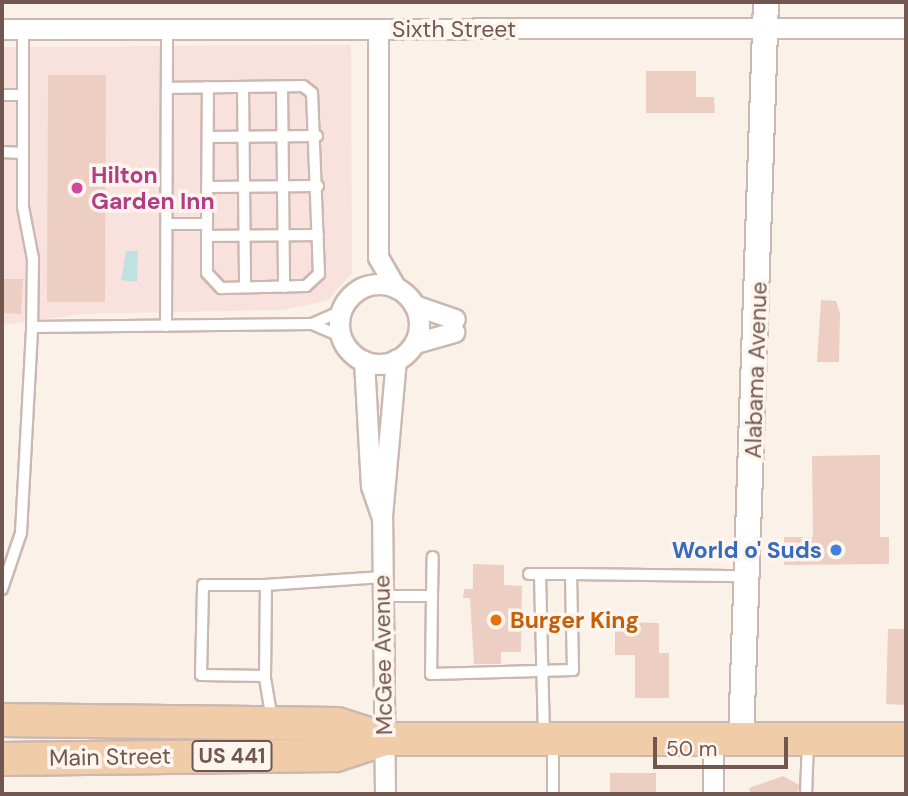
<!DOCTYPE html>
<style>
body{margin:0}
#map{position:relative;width:908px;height:796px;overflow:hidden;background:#faf1e9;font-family:"DM Sans",sans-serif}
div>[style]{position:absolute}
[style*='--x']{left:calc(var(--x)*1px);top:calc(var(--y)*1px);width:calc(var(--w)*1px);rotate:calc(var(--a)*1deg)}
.commercial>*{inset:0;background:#f9e2de}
.water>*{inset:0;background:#bfe1e1}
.building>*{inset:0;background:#eccec3}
.roads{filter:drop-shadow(2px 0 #cbb8b0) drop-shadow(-2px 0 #cbb8b0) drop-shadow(0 2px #cbb8b0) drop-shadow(0 -2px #cbb8b0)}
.service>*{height:10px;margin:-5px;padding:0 5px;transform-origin:5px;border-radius:5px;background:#fff}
.minor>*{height:19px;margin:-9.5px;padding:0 9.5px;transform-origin:9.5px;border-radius:9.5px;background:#fff}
.minor>.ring{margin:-9.5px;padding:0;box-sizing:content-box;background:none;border:19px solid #fff;border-radius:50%}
.tertiary>*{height:24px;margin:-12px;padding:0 12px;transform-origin:12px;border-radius:12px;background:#fff}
.primary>*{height:32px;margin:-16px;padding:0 16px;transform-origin:16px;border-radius:16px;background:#f0cca9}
.dots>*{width:19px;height:19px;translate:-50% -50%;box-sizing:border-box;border:4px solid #fdf5ee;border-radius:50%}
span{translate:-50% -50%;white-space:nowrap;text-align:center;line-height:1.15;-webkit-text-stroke:7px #fdf5ee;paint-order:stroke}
.shield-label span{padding:2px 5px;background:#fdf5ee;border:2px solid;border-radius:5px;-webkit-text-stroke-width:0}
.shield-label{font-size:21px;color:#71574f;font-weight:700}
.street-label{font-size:23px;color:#71574f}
.hotel-label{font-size:23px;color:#b23c85;font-weight:700}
.left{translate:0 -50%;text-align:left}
.shop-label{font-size:23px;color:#366cbe;font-weight:700}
.right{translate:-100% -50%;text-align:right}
.food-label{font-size:23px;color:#c56008;font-weight:700}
.frame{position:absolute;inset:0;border:4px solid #71574f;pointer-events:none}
.scale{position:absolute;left:653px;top:737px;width:135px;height:32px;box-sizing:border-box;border:4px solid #71574f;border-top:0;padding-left:9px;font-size:21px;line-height:24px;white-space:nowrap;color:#71574f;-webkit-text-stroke:5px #fdf5ee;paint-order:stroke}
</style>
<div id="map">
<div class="commercial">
<i style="clip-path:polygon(351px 45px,352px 273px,327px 301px,283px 310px,82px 314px,2px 325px,2px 47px)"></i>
</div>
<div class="water">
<i style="clip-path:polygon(126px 251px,138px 251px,137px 282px,121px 280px)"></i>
</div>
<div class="building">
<i style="clip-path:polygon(646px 71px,696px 71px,696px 97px,714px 97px,715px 113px,646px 113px)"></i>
<i style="clip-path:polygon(48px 75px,106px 75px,105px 302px,47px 302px)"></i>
<i style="clip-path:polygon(2px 279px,23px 279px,21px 314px,2px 313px)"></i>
<i style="clip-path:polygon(821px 300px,836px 301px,840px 313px,839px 362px,817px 362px)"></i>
<i style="clip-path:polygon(880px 455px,880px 537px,889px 537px,889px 564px,784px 565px,784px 537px,813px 537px,812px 456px)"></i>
<i style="clip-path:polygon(473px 564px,504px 565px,504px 585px,522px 586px,521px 652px,501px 652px,501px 664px,474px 664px,470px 598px,463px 598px,464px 589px,473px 589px)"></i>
<i style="clip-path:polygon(615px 622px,659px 623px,659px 653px,669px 653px,669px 698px,635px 698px,635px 655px,615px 655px)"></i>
<i style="clip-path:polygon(888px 629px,906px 629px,906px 705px,886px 704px)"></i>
<i style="clip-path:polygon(610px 773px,656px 773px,656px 794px,610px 794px)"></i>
<i style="clip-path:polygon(783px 776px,801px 786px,796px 794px,751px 794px,749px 788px)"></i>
</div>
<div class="roads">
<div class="service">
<i style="--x:23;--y:29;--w:178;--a:90"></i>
<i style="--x:23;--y:207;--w:53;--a:79.1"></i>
<i style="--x:33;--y:259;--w:68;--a:90.8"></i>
<i style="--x:32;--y:327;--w:280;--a:-0.6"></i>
<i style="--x:312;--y:324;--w:32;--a:-24"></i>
<i style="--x:243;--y:87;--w:200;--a:89.4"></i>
<i style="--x:282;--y:87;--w:200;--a:89.4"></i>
<i style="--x:2;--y:95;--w:21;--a:0"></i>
<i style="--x:208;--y:137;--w:109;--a:-0.5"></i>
<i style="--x:2;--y:152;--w:20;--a:3"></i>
<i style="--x:207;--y:187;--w:111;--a:-0.5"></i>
<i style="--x:167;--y:224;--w:40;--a:0"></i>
<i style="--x:207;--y:224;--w:49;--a:90"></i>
<i style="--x:207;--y:273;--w:21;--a:47"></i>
<i style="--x:221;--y:288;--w:85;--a:-1.3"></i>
<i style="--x:306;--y:286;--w:18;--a:-43"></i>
<i style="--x:319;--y:274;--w:181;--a:-92.2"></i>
<i style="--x:312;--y:93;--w:11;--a:-142"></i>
<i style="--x:303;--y:86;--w:136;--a:179.2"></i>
<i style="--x:207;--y:224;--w:137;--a:-89.6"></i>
<i style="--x:207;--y:236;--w:111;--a:-0.5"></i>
<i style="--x:312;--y:324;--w:33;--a:23"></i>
<i style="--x:166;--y:326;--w:297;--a:-89.8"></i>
<i style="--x:540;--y:574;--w:160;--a:88.6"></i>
<i style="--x:571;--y:574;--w:176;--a:0.7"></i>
<i style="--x:2;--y:589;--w:59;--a:-71.3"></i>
<i style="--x:21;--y:533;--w:206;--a:-86.9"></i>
<i style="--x:382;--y:596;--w:50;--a:0"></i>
<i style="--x:432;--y:596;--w:78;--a:90.7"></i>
<i style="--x:431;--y:674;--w:142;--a:-1.6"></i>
<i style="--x:573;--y:670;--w:96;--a:-91.2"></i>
<i style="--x:571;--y:574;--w:42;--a:180"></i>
<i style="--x:432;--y:596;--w:39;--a:-89"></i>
<i style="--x:265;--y:676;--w:64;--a:-179.1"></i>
<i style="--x:201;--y:675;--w:90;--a:-88.7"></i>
<i style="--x:203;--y:585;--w:63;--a:0"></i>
<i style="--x:272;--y:720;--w:43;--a:-99.5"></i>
<i style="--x:265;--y:678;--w:93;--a:-89.4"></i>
<i style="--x:266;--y:585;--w:116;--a:-3.9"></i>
<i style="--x:553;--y:794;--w:52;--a:-90"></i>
<i style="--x:806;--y:794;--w:52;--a:-87.8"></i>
</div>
<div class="minor">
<i style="--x:2;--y:29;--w:904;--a:-0.06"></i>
<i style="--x:378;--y:29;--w:228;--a:90"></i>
<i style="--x:378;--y:257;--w:36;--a:60"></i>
<i class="ring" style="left:339px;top:284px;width:61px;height:61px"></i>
<i style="--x:414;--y:305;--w:43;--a:18.9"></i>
<i style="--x:415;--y:343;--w:41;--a:-15.8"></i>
<i style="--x:364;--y:361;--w:125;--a:86.8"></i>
<i style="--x:371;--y:486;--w:31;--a:71"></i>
<i style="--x:385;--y:794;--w:278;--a:-90.6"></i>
<i style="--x:382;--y:516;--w:157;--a:-84.9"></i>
<i style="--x:713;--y:794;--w:55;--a:-90"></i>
</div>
<div class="tertiary">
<i style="--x:741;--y:739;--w:737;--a:-88.06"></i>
</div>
<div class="primary">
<i style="--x:2;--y:720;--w:335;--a:0.7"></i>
<i style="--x:337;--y:724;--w:50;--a:17.4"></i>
<i style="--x:385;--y:739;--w:521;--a:0"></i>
<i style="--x:2;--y:759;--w:334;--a:-0.7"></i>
<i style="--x:336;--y:755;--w:52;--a:-18.1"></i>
</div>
</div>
<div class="dots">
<i style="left:77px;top:188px;background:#d1479c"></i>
<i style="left:836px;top:550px;background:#3f7fe0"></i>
<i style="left:496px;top:620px;background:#e8710a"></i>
</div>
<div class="shield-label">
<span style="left:232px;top:756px">US 441</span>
</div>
<div class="street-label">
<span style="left:454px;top:29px">Sixth Street</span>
<span style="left:756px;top:370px;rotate:-88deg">Alabama Avenue</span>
<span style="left:383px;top:655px;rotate:-91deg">McGee Avenue</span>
<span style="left:110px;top:757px;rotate:-1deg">Main Street</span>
</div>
<div class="hotel-label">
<span class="left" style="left:91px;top:188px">Hilton<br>Garden Inn</span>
</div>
<div class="shop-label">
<span class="right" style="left:822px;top:550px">World o' Suds</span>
</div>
<div class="food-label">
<span class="left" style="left:510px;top:620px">Burger King</span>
</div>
<div class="frame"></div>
<div class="scale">50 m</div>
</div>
